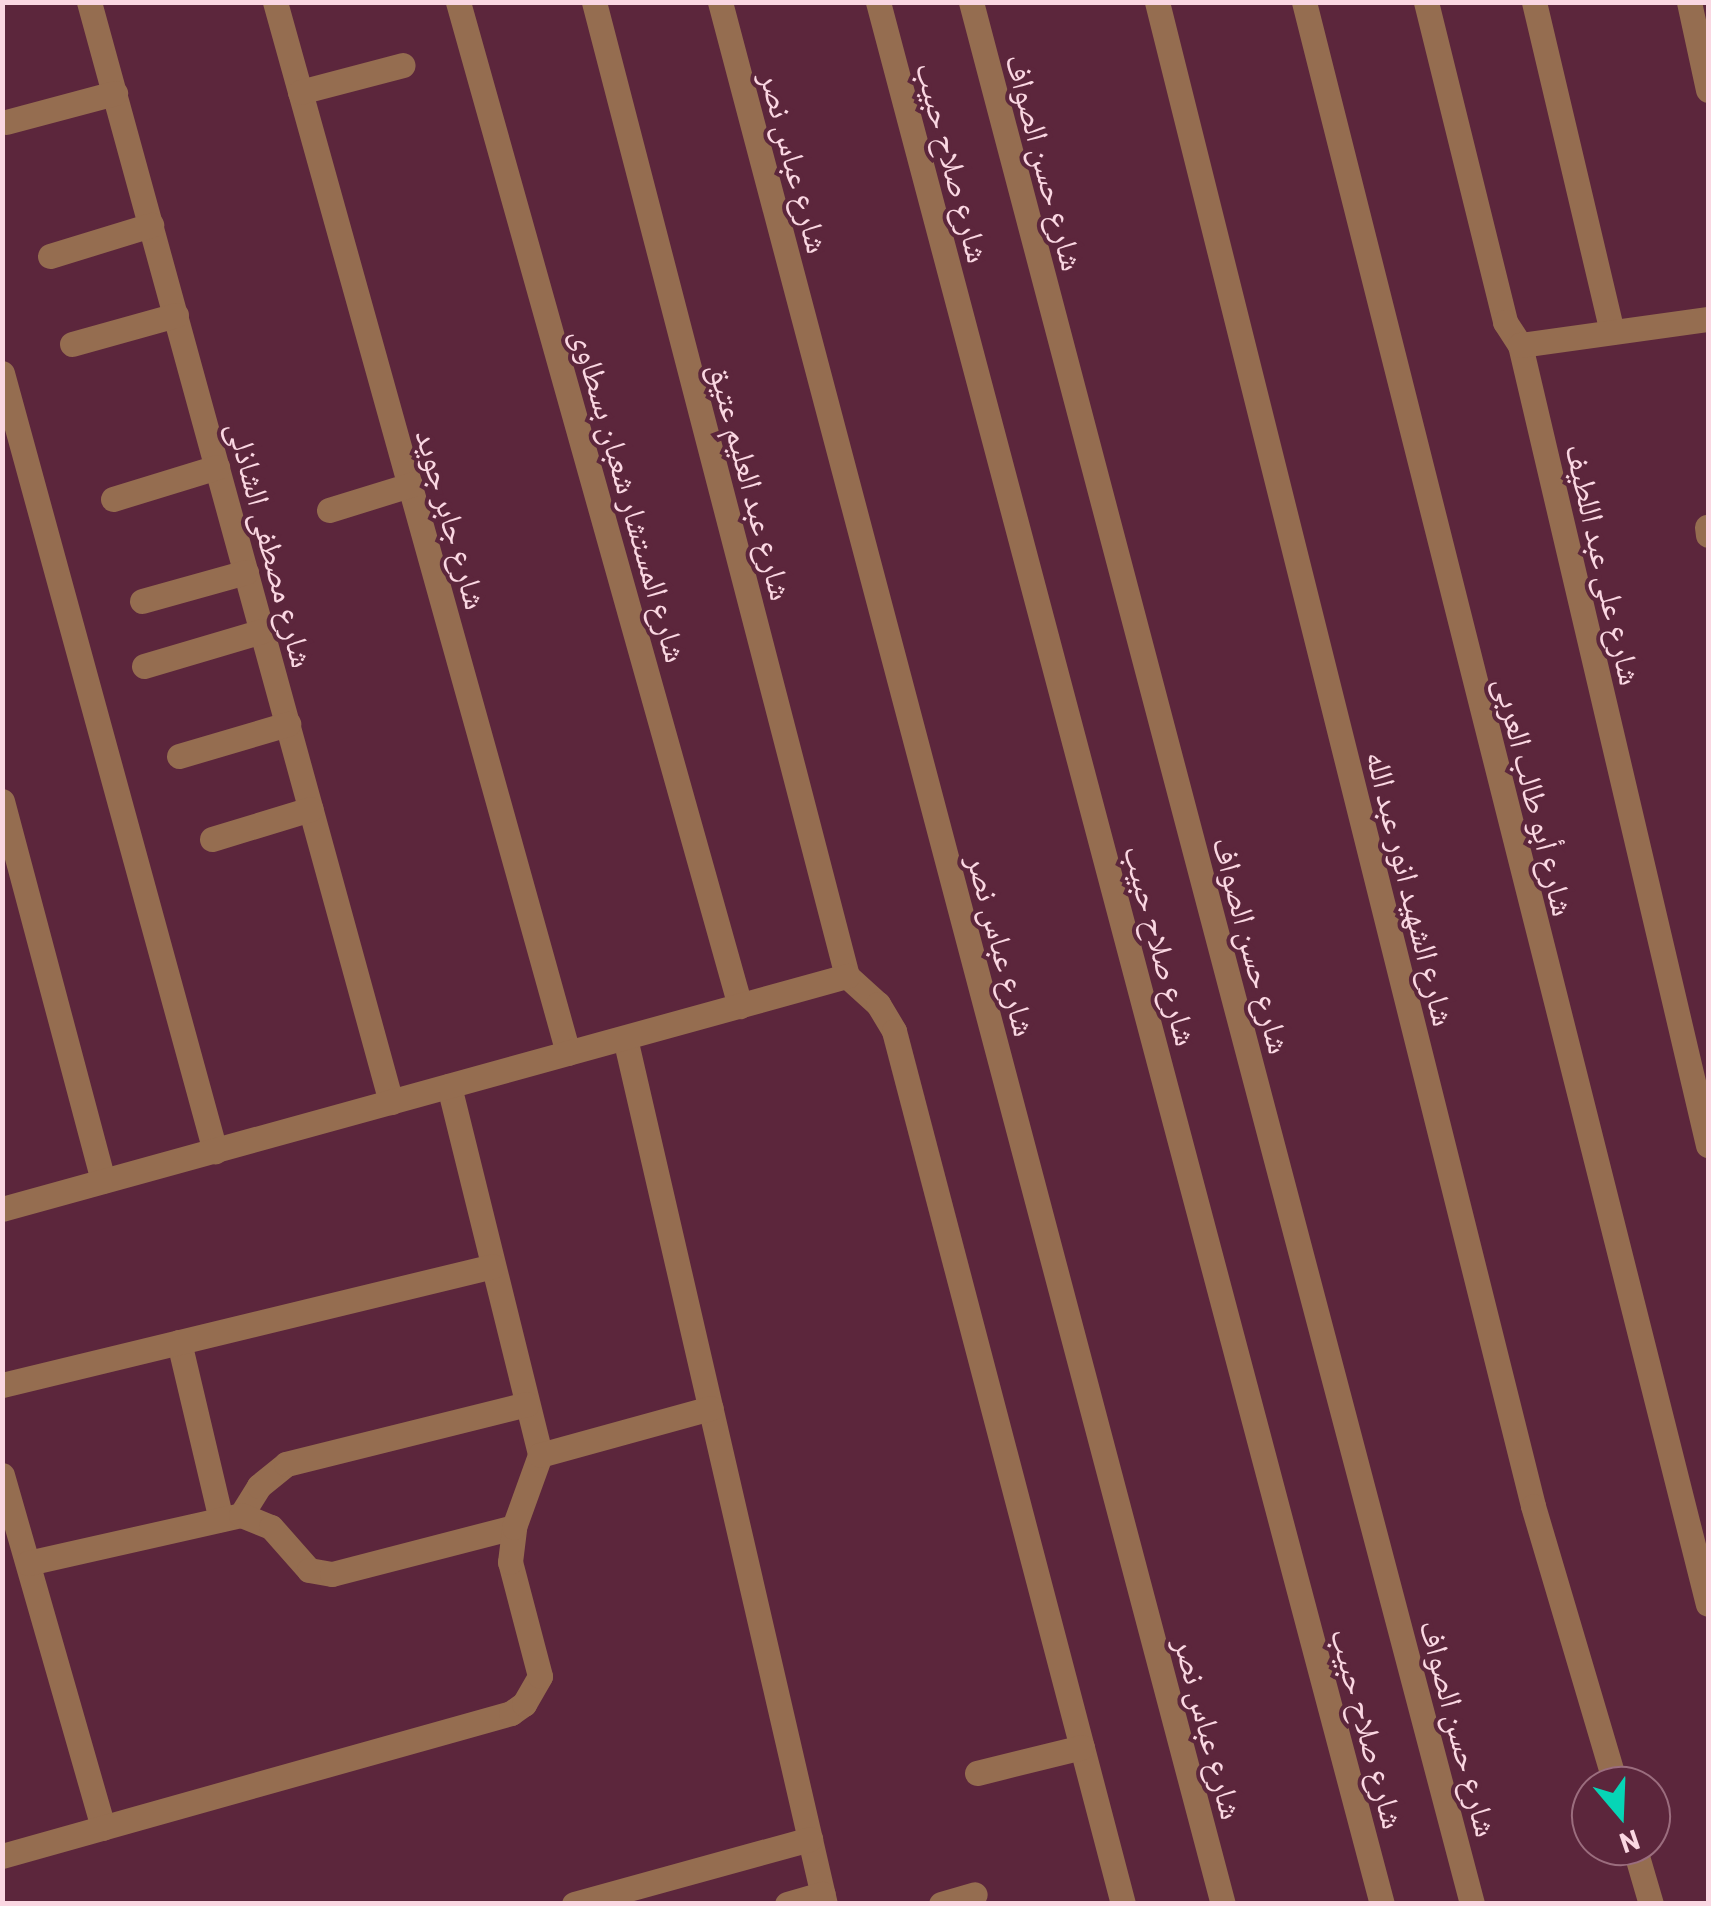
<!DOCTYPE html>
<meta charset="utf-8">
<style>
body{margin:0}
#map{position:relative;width:1711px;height:1906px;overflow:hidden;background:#5c263c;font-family:Barlow,"Noto Naskh Arabic",sans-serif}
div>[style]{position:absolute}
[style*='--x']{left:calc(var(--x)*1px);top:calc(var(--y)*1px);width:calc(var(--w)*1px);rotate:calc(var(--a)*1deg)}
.minor>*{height:25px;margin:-12.5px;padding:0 12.5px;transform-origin:12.5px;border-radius:12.5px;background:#956d50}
span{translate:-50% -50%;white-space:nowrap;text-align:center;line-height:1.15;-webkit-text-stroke:8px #5c263c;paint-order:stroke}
.street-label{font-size:32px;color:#fad7e2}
.frame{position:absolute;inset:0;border:5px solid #fad7e2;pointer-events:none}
.north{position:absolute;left:1571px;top:1766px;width:100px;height:100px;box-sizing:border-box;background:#5c263c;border:2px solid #9b6d7e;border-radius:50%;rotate:161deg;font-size:28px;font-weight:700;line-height:40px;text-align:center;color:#fad7e2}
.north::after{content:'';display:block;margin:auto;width:35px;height:45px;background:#06d5b6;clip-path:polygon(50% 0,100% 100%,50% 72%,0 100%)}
</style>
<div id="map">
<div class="minor">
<i style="--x:89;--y:2;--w:1141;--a:74.65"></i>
<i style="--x:275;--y:2;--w:1091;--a:74.42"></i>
<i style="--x:458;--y:2;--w:1043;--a:74.31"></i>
<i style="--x:594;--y:2;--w:1006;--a:75.44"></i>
<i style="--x:847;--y:976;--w:42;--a:42.1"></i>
<i style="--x:878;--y:1004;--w:31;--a:59"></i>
<i style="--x:894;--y:1031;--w:903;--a:75.3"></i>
<i style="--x:720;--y:2;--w:1967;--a:75.19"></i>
<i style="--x:878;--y:2;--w:1968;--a:75.16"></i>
<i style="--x:971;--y:2;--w:1967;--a:75.24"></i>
<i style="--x:1157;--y:2;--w:1550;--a:75.96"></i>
<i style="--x:1533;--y:1506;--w:292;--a:73.5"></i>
<i style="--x:1304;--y:2;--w:1652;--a:75.85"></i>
<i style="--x:1426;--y:2;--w:330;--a:76.1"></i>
<i style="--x:1505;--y:322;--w:27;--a:57"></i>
<i style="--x:1520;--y:345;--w:822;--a:76.78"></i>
<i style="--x:1534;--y:2;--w:339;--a:76.7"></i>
<i style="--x:1689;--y:2;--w:90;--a:77.8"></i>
<i style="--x:300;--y:92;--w:106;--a:-14.7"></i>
<i style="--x:6;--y:122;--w:113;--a:-14.9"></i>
<i style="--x:50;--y:256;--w:106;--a:-17.1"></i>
<i style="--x:72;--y:344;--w:108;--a:-15.6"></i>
<i style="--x:1520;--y:345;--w:190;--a:-7.9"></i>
<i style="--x:2;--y:373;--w:807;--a:74.69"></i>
<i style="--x:113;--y:499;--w:109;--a:-17.1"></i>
<i style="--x:329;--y:510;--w:85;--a:-17.2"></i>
<i style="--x:1707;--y:527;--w:8;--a:83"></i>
<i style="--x:142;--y:601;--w:108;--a:-15.6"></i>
<i style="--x:144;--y:666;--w:123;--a:-16.5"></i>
<i style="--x:179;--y:756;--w:114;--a:-16.4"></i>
<i style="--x:2;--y:801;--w:393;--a:75.1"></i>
<i style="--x:212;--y:839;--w:103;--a:-16.9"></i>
<i style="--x:625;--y:1038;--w:889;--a:77"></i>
<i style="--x:449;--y:1086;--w:380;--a:76.1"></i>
<i style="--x:2;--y:1209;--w:877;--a:-15.42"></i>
<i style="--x:179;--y:1342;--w:182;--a:76.7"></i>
<i style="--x:2;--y:1385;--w:505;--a:-13.62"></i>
<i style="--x:2;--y:1475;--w:367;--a:74"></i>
<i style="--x:241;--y:1515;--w:34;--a:-58"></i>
<i style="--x:259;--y:1486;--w:35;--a:-39"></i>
<i style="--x:286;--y:1464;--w:248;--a:-14"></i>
<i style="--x:28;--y:1563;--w:218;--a:-12.7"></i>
<i style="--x:241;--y:1515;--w:32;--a:22"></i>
<i style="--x:271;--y:1527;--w:57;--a:48.5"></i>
<i style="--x:309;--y:1570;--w:23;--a:10"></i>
<i style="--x:332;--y:1574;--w:188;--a:-14.5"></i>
<i style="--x:977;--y:1773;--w:108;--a:-13.9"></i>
<i style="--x:1634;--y:1846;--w:60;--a:73.7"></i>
<i style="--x:2;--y:1856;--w:529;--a:-15.69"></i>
<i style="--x:511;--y:1713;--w:16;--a:-35"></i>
<i style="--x:524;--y:1704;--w:32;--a:-60"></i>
<i style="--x:540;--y:1676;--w:118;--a:-104.7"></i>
<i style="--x:510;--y:1562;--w:35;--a:-83"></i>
<i style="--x:514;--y:1527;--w:77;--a:-70.1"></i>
<i style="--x:540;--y:1455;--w:177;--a:-15.4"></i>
<i style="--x:574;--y:1904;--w:245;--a:-15.4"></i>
<i style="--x:787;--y:1904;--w:37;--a:-16"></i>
<i style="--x:941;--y:1904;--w:35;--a:-16"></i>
</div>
<div class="street-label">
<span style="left:796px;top:162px;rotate:75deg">شارع عباس نصر</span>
<span style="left:954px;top:162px;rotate:75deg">شارع صلاح حبيب</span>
<span style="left:1046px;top:162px;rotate:75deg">شارع حسن الصواف</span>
<span style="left:752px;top:481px;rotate:75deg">شارع عبد العليم عتيق</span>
<span style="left:631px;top:495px;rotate:74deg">شارع المستشار شعبان بسطاوى</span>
<span style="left:453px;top:519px;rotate:74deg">شارع جابر جويد</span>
<span style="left:272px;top:544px;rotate:75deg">شارع مصطفى الشاذلى</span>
<span style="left:1605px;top:564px;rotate:77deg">شارع على عبد اللطيف</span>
<span style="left:1536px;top:796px;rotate:76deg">شارع أبو طالب العربى</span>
<span style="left:1412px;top:888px;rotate:76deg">شارع الشهيد انور عبد الله</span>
<span style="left:1003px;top:945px;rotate:75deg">شارع عباس نصر</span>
<span style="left:1162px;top:945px;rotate:75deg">شارع صلاح حبيب</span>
<span style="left:1253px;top:945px;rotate:75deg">شارع حسن الصواف</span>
<span style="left:1210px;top:1728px;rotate:75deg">شارع عباس نصر</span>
<span style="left:1369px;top:1728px;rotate:75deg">شارع صلاح حبيب</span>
<span style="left:1460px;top:1728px;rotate:75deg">شارع حسن الصواف</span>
</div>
<div class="frame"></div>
<div class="north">N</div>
</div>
